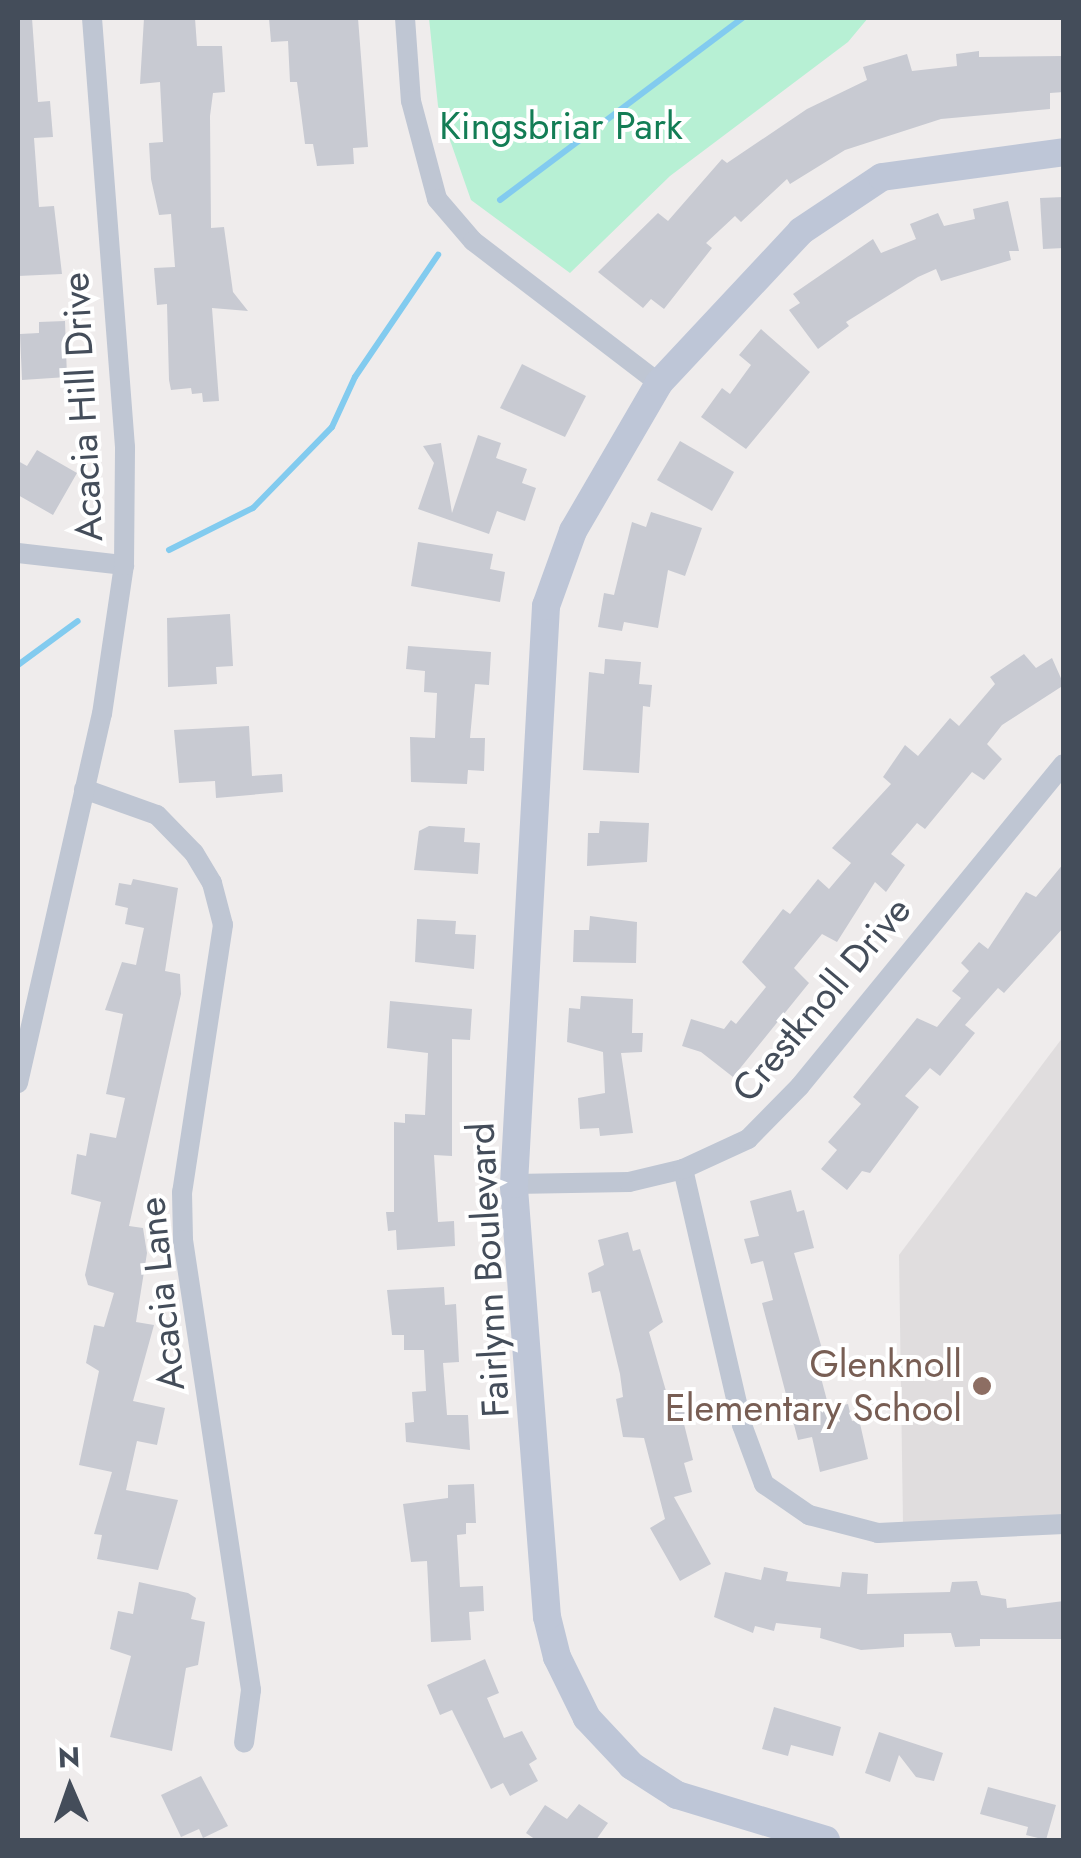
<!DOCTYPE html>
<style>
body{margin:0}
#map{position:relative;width:1081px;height:1858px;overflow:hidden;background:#efecec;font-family:Jost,sans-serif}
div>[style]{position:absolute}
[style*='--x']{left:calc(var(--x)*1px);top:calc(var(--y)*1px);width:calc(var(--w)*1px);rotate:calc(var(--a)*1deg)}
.education>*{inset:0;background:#e0ddde}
.green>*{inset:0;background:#b7f0d4}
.stream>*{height:6px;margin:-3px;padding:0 3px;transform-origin:3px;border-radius:3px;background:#82cbef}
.building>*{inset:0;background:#c8cad2}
.street>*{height:20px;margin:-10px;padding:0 10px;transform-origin:10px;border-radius:10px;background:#bfc6d3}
.secondary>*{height:28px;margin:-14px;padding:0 14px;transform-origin:14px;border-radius:14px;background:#bec6d7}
.dots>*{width:28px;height:28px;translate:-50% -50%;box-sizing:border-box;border:5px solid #fff;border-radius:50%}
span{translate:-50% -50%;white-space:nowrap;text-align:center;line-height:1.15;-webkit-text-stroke:8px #fff;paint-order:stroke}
.park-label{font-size:38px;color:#137d55}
.street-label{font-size:38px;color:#444d5a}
.education-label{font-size:38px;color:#785e54}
.right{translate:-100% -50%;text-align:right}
.frame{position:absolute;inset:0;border:20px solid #444d5a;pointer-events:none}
.north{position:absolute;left:20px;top:1738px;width:100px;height:100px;-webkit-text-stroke:8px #fff;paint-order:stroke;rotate:358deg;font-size:28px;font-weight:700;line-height:40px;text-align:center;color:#444d5a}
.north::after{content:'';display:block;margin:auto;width:35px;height:45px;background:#444d5a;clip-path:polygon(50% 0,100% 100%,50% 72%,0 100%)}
</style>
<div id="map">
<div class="education">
<i style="clip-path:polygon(1063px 1037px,1063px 1517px,903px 1523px,899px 1255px)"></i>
</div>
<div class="green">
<i style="clip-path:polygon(429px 18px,868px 18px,848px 42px,670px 176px,570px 273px,471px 200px,438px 106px)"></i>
</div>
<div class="stream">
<i style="--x:500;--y:200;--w:303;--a:-36.9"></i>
<i style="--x:169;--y:550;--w:94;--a:-26.6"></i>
<i style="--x:253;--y:508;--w:113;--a:-45.7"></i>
<i style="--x:332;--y:427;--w:55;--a:-65.3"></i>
<i style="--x:355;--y:377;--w:148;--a:-55.8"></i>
<i style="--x:18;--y:665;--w:74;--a:-36.3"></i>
</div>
<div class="building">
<i style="clip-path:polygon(18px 18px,32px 18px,38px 102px,50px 101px,53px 137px,34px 138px,39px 207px,54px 206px,62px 274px,18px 276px)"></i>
<i style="clip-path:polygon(144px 18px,195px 18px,197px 46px,222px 46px,225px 92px,213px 93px,210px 116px,211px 228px,224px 227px,233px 292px,248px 311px,212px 308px,219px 401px,203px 402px,202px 393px,192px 394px,191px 388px,171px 390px,169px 380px,167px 304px,157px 305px,154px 268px,175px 267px,171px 214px,159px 215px,151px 179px,149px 143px,163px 142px,160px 82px,140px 84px)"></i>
<i style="clip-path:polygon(269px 18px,358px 18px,368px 147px,353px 148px,354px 164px,317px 166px,313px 144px,305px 144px,297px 82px,290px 82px,288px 41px,271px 42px)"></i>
<i style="clip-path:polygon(979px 51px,979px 57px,1064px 56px,1064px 92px,1050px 93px,1050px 109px,941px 119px,845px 150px,790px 184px,787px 179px,741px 222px,735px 216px,706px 243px,712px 248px,664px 309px,651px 299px,643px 308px,598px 272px,658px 213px,668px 221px,722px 159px,727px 163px,807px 109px,867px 80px,863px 67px,907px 54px,912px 71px,957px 66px,956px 54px)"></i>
<i style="clip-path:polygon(1064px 197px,1064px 248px,1043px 249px,1040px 198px)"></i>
<i style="clip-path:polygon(1008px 201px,1019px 251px,1009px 251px,1011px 260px,941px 281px,936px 269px,918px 277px,846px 322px,849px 326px,818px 349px,789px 310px,800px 303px,793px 294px,873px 239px,881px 253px,916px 239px,910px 224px,938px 213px,944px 226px,975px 219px,973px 209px)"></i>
<i style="clip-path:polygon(65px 321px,67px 377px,22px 380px,20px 334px,39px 333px,39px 322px)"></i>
<i style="clip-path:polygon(761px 329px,810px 372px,746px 449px,701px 417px,722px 388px,730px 394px,751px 365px,739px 355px)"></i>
<i style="clip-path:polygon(522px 364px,586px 396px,565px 437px,500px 408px)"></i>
<i style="clip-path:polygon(478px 435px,501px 443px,496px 458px,527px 469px,522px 483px,536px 488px,525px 521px,497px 511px,489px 534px,418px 509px,434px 463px,423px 446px,441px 443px,452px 513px)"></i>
<i style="clip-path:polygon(680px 441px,734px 472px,712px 511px,657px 480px)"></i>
<i style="clip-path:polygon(37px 450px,77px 473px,53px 515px,18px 495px,18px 461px,27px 466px)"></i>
<i style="clip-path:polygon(651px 512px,702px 528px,685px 576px,668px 570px,658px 628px,624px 622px,622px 631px,598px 627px,604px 593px,614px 595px,632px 522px,646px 527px)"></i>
<i style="clip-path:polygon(418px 542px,493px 554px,490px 569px,505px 572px,500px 602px,411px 586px)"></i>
<i style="clip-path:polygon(230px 614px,233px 666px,216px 667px,217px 684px,168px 687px,167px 618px)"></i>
<i style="clip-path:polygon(408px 646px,491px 652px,489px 685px,475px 684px,470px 738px,485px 738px,484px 771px,468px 770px,467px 784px,411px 782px,410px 737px,435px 738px,437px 693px,424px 692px,425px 671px,406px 669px)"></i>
<i style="clip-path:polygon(1024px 654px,1036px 668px,1052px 658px,1064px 685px,1002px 725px,987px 744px,1002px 759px,984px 780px,972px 772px,925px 829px,917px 823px,891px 854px,905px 865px,886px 892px,875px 882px,837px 942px,822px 934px,794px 968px,809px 983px,733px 1077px,701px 1052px,682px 1046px,691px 1019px,724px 1029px,731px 1020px,736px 1024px,766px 987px,742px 962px,783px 909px,790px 914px,818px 879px,829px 889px,851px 863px,832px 848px,891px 784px,883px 777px,905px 745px,918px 756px,950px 718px,959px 726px,995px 684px,990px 677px)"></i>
<i style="clip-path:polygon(605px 659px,641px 662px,639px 684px,652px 685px,650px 707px,643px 706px,639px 773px,583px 770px,589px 672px,604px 674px)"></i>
<i style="clip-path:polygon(249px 726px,252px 776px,282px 774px,283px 792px,216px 798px,215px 781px,179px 783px,174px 730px)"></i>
<i style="clip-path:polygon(600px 821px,649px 823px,647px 862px,587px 866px,588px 833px,599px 833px)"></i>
<i style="clip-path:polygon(429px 826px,465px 828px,464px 842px,480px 843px,478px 874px,414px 870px,419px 831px)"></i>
<i style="clip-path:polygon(1064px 863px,1064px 927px,1004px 993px,998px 988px,965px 1025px,975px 1033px,940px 1076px,930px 1068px,905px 1096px,919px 1107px,870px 1173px,862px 1171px,847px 1190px,821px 1169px,837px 1150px,828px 1142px,861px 1104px,853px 1097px,917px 1018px,937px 1027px,961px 998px,952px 991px,969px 971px,961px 963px,979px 942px,988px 949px,1026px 892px,1036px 897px)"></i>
<i style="clip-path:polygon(133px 879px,178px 888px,165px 971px,180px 974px,181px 994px,129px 1226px,143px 1228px,147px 1253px,136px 1322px,154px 1325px,133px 1401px,165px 1408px,157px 1445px,137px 1441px,126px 1490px,178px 1500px,158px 1570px,97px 1559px,102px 1535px,94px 1534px,112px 1472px,79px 1465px,99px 1371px,86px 1363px,94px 1325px,104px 1327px,114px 1293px,88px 1285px,85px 1275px,101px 1202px,71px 1194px,77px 1154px,86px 1156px,90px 1133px,116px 1138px,125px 1098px,106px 1094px,123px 1014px,105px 1010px,122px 962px,136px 965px,144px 928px,125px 924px,128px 908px,115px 905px,119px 883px,131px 885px)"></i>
<i style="clip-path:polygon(590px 916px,637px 922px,636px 963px,573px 962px,574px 930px,589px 930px)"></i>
<i style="clip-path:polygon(417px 919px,456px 921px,455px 934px,476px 935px,474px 969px,415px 962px)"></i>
<i style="clip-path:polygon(581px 996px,633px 999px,632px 1033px,643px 1033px,642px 1052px,621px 1053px,633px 1133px,600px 1136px,599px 1128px,580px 1129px,578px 1098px,605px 1093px,603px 1052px,567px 1042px,569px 1008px,580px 1009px)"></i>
<i style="clip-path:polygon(390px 1001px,472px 1009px,470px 1040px,452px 1039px,452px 1156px,434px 1155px,438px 1222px,454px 1221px,455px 1246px,397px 1250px,396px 1230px,388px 1231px,386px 1212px,394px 1212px,394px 1122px,405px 1123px,405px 1114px,425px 1115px,428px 1053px,387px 1048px)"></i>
<i style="clip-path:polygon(791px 1190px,797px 1212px,804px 1210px,814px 1248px,794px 1253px,823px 1352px,816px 1359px,829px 1408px,848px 1404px,852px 1421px,859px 1419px,868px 1459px,820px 1472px,812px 1437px,798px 1440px,762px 1303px,773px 1300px,763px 1261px,751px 1264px,744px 1239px,759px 1236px,750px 1201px)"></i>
<i style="clip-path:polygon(628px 1232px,633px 1251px,640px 1249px,663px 1322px,649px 1332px,668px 1398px,683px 1395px,690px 1422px,684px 1424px,693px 1460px,684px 1463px,692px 1492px,674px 1497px,711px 1564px,680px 1581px,650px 1528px,665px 1519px,644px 1438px,623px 1437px,616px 1399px,623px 1397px,620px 1374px,600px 1291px,592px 1293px,588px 1273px,604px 1265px,598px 1240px)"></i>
<i style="clip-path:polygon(444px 1287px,445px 1305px,456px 1304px,459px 1362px,443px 1363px,447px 1415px,468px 1415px,470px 1450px,406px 1442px,405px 1423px,414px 1422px,412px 1392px,426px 1391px,424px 1350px,404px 1350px,404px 1335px,392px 1335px,387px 1290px)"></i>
<i style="clip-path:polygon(474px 1484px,476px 1523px,466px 1523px,466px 1534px,457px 1535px,460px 1587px,483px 1586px,484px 1611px,469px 1612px,471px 1640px,431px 1642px,427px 1561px,411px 1562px,403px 1504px,448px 1498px,448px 1485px)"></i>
<i style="clip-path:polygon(764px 1567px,788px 1572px,786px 1581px,840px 1587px,842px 1572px,868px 1574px,867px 1594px,950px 1592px,952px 1582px,977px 1581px,981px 1595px,1006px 1599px,1007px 1608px,1064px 1601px,1064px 1639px,980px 1639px,980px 1646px,955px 1647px,951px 1633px,904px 1634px,904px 1647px,861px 1650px,820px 1638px,821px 1628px,776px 1623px,774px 1631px,755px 1626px,753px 1633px,714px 1617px,725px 1572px,761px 1580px)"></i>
<i style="clip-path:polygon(139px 1582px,188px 1593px,196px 1598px,191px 1619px,205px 1622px,198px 1665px,186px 1668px,172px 1751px,110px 1737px,131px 1656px,110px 1649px,118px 1611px,133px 1614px)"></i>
<i style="clip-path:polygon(485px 1659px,499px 1693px,487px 1698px,504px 1738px,522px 1731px,537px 1759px,529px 1764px,538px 1781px,510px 1796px,503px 1783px,491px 1789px,452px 1710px,440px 1715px,427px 1685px)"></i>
<i style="clip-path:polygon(774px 1707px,841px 1727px,833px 1756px,791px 1745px,788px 1756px,762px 1749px)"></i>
<i style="clip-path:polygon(879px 1732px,943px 1753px,934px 1781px,916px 1777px,899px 1755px,890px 1782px,865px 1773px)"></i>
<i style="clip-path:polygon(201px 1776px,228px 1826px,203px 1838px,199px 1829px,181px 1837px,161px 1795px)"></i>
<i style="clip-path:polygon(988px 1787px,1056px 1805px,1046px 1840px,1026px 1835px,1028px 1827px,980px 1814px)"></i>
<i style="clip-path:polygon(579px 1804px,608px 1823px,596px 1840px,536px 1840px,526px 1833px,545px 1805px,567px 1819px)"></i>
</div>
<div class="street">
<i style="--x:405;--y:18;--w:83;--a:85.9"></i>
<i style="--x:411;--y:101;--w:101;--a:75.1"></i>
<i style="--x:437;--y:199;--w:55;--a:49.4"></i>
<i style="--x:473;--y:241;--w:234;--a:37.4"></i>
<i style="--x:18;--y:553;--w:107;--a:6.5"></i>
<i style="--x:84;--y:789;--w:77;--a:19.6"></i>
<i style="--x:157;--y:815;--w:53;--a:45.8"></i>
<i style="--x:194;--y:853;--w:35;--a:59"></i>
<i style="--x:212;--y:883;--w:43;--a:75.3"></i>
<i style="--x:223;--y:925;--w:270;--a:98.7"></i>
<i style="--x:182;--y:1192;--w:48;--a:88.8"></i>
<i style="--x:183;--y:1240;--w:455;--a:81.4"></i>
<i style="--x:251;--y:1690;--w:53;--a:97.5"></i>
<i style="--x:18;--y:1083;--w:378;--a:-77.2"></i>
<i style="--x:102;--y:714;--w:151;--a:-81.6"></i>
<i style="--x:124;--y:565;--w:118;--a:-89.5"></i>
<i style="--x:125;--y:447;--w:430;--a:-94.4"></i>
<i style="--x:683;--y:1169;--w:263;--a:77"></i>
<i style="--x:742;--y:1425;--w:63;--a:69.6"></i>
<i style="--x:764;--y:1484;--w:55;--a:34.6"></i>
<i style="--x:809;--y:1515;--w:71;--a:14.6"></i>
<i style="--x:878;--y:1533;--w:186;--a:-2.8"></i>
<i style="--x:514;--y:1184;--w:115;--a:-1"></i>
<i style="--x:629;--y:1182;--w:56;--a:-13.5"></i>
<i style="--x:683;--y:1169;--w:72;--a:-24.8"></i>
<i style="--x:748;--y:1139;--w:74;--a:-45.5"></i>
<i style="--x:800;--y:1086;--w:416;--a:-50.7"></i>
</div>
<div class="secondary">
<i style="--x:826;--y:1840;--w:156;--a:-163.2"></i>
<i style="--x:677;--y:1795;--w:54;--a:-147.2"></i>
<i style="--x:632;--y:1766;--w:66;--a:-133.2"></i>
<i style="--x:587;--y:1718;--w:68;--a:-116.2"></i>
<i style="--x:557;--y:1657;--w:41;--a:-104"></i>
<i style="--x:547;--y:1617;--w:434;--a:-94.4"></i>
<i style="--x:514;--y:1184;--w:579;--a:-86.83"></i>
<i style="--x:546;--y:606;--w:80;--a:-70.2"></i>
<i style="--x:573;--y:531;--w:171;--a:-59.8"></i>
<i style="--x:659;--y:383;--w:208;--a:-46.9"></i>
<i style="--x:801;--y:231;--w:97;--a:-33.7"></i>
<i style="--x:882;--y:177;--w:184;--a:-7.8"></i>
</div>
<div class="dots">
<i style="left:982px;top:1386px;background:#8d6e63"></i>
</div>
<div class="park-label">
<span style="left:561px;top:126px">Kingsbriar Park</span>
</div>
<div class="street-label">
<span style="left:82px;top:407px;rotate:-93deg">Acacia Hill Drive</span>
<span style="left:821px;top:999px;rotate:-50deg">Crestknoll Drive</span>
<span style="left:488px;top:1270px;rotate:-93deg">Fairlynn Boulevard</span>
<span style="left:161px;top:1294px;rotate:-96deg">Acacia Lane</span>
</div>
<div class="education-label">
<span class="right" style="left:962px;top:1386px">Glenknoll<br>Elementary School</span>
</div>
<div class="frame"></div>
<div class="north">N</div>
</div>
